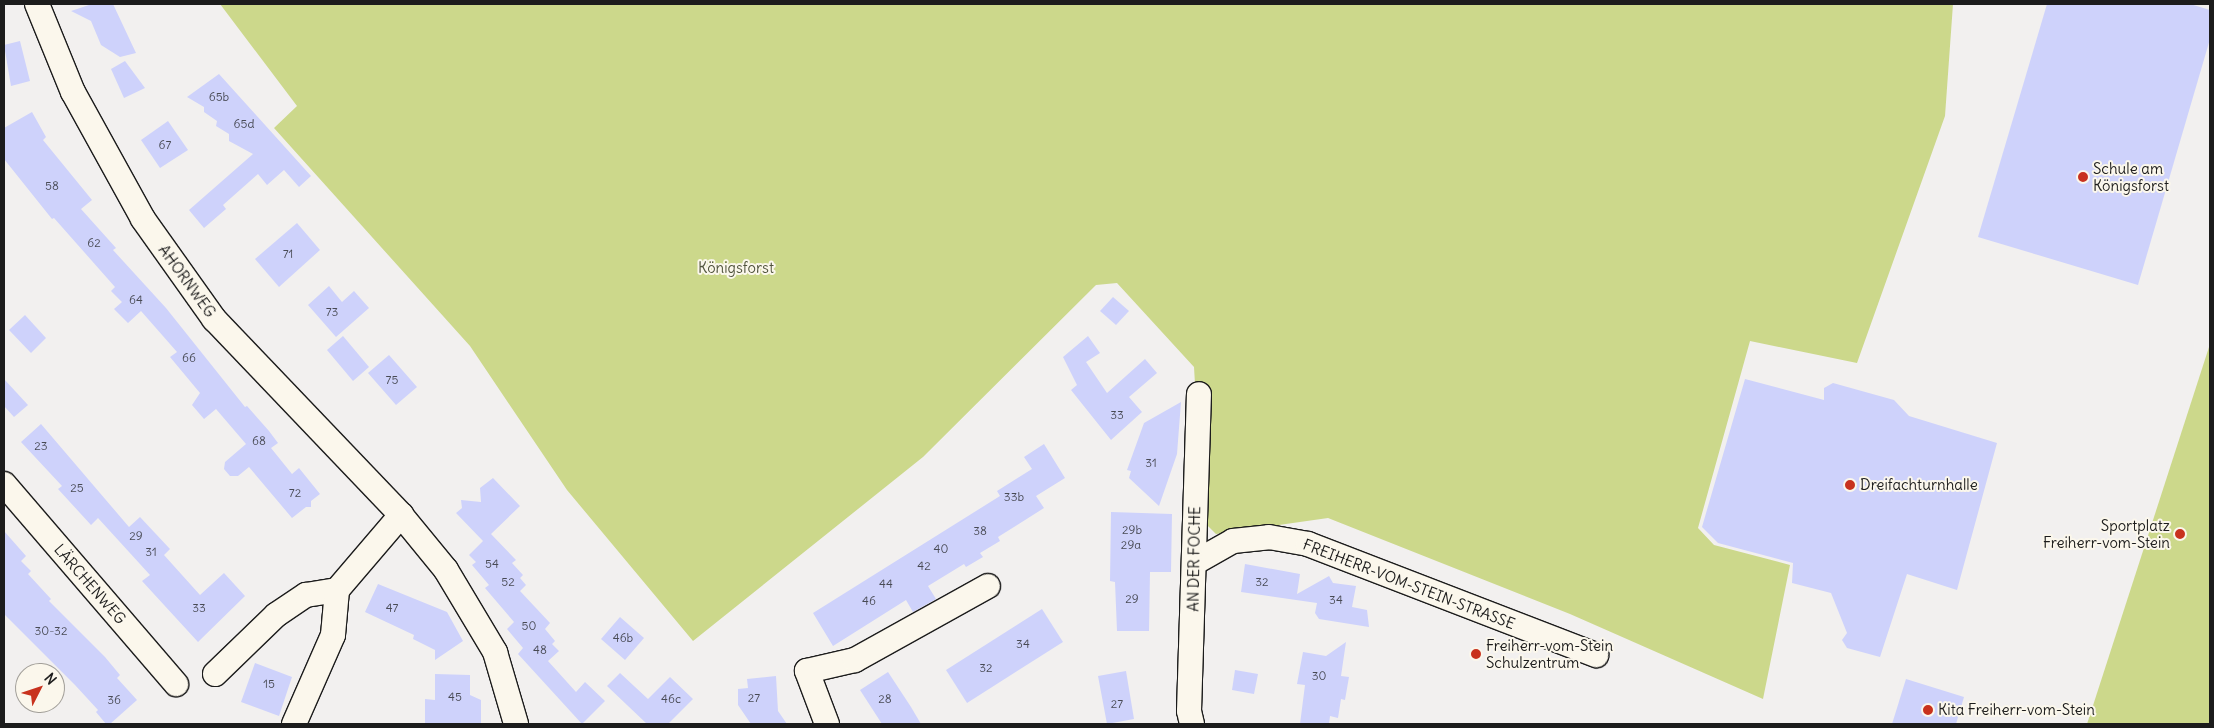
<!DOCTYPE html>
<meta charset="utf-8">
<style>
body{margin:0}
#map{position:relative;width:2214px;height:728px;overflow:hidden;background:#f2f0ef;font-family:Delius,sans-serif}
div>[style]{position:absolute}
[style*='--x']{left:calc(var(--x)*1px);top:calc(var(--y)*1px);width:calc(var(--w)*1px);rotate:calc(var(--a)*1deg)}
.green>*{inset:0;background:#ccd88b}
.building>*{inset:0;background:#ced2fb}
.roads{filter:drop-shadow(1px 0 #1c1c1c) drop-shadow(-1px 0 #1c1c1c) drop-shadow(0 1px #1c1c1c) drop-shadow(0 -1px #1c1c1c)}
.minor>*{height:24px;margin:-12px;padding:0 12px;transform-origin:12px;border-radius:12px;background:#fbf7ec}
.dots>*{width:14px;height:14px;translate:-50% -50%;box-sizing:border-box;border:2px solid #fbf7ec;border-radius:50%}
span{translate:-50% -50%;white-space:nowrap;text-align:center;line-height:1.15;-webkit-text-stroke:4px #fbf7ec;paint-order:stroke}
.number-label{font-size:12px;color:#484a54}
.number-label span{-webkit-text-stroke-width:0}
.poi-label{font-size:15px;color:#1c1c1c}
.left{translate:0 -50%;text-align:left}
.right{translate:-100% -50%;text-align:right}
.park-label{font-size:15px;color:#51543d}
.street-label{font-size:15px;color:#1c1c1c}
.frame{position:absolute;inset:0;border:5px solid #1c1c1c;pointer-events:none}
.north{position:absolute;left:15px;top:663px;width:50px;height:50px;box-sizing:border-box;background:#fbf7ec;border:1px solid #a29f99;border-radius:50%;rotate:49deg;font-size:14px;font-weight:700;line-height:20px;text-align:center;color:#1c1c1c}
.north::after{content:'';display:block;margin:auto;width:18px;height:22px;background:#c8321e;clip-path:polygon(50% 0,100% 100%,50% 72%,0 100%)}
</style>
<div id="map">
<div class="green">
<i style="clip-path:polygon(220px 4px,1953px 4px,1945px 116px,1857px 363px,1750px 341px,1698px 528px,1714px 545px,1790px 565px,1763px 699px,1570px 614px,1328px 518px,1216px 534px,1203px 521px,1194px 367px,1117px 283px,1096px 285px,923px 457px,693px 641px,567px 490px,470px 346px,274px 128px,297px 106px)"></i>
<i style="clip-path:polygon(2210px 344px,2210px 724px,2087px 724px)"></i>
</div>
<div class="building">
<i style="clip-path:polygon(92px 4px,113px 4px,136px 53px,120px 57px,101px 45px,91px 21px,71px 11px)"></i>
<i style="clip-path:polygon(2047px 4px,2190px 4px,2210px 10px,2210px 39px,2138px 285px,1978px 237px)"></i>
<i style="clip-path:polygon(20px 41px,30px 81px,11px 86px,4px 45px)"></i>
<i style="clip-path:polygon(125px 61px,145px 88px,124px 98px,111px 69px)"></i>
<i style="clip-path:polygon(219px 74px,311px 176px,299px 187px,284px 170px,267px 185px,258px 174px,223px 205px,226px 209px,204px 228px,189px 210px,253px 154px,229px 141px,229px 134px,216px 126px,217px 121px,204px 112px,204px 107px,187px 97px)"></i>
<i style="clip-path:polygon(32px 112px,46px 137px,43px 140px,92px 200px,81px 209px,116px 248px,113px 250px,166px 308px,245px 407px,247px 406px,269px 431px,278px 443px,271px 448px,292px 474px,299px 468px,320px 494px,311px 501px,311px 507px,306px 507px,292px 518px,249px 467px,238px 476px,230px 476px,224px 469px,225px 462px,246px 444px,216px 409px,204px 419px,192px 405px,200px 393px,170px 357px,177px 352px,141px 311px,128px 323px,114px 309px,122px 302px,111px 291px,115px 287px,54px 218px,52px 219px,4px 159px,4px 128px)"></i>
<i style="clip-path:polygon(168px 121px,188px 150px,160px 168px,141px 140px)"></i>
<i style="clip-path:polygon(297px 223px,320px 250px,279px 287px,255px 259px)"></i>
<i style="clip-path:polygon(329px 286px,342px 302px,354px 291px,369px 308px,336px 337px,308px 305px)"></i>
<i style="clip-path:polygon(1113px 297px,1129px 311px,1116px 325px,1100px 311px)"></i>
<i style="clip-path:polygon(25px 315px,46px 338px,31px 353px,9px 330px)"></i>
<i style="clip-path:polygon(343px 336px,369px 367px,353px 381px,327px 350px)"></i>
<i style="clip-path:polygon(1088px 336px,1100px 353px,1086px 362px,1107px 393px,1145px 359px,1157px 373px,1129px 397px,1142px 412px,1111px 440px,1071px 390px,1077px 385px,1063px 357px)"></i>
<i style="clip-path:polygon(389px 355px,417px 387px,396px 405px,368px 373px)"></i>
<i style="clip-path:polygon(4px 379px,28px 405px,14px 417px,4px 406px)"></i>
<i style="clip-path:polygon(1745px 379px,1824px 400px,1824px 388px,1833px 383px,1894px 400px,1909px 416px,1997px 443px,1957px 590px,1907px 574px,1880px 657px,1847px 648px,1842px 640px,1847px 633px,1831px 593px,1792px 583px,1793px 563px,1718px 543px,1702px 527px)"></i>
<i style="clip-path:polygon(1181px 402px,1177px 454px,1159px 506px,1129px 478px,1131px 471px,1127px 470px,1144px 423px)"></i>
<i style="clip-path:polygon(41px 424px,129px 527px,140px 517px,170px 549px,164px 555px,200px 595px,224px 573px,245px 596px,198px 642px,142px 581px,150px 575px,98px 518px,91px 525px,58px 489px,62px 486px,21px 442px)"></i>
<i style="clip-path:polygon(1044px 444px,1065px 478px,1036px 496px,1044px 508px,998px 537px,1000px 541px,980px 553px,983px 557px,966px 567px,964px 564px,928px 586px,936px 599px,913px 612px,906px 600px,833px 646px,813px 613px,1000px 496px,997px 491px,1032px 469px,1024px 457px)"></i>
<i style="clip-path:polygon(493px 478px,520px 506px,491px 534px,516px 560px,512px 563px,523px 575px,520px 578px,526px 585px,520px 591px,550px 623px,545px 629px,555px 641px,552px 644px,559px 651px,548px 661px,576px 692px,585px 682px,605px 701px,582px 724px,518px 654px,523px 648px,507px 629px,514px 622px,485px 588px,489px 585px,472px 565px,476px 562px,469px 555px,483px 541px,456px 513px,462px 508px,461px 500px,481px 502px,480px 488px)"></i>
<i style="clip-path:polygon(1111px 512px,1172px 514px,1171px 572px,1150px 572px,1149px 631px,1117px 631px,1115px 582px,1110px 581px)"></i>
<i style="clip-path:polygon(4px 531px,26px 556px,21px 561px,31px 571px,28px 574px,51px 599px,49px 601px,105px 657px,120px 675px,117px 678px,137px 700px,110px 724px,106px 724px,96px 712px,98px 710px,75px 685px,4px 614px)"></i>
<i style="clip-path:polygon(1245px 564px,1300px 574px,1297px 594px,1329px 576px,1333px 583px,1356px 586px,1352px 607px,1367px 610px,1369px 627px,1319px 619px,1315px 613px,1317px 603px,1241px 592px)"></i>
<i style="clip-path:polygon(378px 584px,447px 612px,463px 641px,435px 660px,435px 650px,413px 639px,414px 635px,365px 612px)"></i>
<i style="clip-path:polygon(1042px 609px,1063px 642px,967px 703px,946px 670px)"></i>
<i style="clip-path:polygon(620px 617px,644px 638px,625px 660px,601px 639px)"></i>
<i style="clip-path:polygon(1346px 642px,1341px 676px,1349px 677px,1345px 700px,1341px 699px,1338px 718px,1330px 716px,1329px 724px,1300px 724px,1305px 685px,1297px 684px,1303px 652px,1326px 656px)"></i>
<i style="clip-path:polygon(255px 663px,292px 677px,279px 716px,241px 702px)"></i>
<i style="clip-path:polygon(1235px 670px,1258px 674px,1254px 694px,1232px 690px)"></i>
<i style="clip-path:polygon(1126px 671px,1134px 719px,1107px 724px,1098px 676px)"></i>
<i style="clip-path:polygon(888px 672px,911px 707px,921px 724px,882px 724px,860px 690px)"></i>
<i style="clip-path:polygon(620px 673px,648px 699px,670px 677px,693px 699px,668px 724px,647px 724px,607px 686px)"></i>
<i style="clip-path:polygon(435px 674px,470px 675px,470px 695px,481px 700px,481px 724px,425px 724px,425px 699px,435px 700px)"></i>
<i style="clip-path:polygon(776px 676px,778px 711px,787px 724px,751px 724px,738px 705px,738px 689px,748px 688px,747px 679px)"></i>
<i style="clip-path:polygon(1906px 679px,1964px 697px,1956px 724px,1892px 724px)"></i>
</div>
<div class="roads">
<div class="minor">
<i style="--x:37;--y:4;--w:95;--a:67.8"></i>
<i style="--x:73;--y:92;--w:145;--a:61.1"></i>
<i style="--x:143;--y:219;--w:123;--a:54.6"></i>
<i style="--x:214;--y:319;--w:271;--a:46.3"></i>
<i style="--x:401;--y:515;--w:71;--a:50.7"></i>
<i style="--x:446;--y:570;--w:96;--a:59.1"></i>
<i style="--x:495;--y:652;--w:75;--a:73.7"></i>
<i style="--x:4;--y:484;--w:264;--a:49.3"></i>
<i style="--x:1194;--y:563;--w:45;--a:-29.4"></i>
<i style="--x:1233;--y:541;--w:36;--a:-6"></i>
<i style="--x:1269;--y:537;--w:40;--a:10"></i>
<i style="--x:1308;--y:544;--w:309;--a:21.1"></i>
<i style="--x:215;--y:674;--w:85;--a:-44"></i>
<i style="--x:276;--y:615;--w:36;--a:-34"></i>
<i style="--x:306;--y:595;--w:31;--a:-9"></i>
<i style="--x:337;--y:590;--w:99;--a:-49.5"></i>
<i style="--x:294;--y:724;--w:97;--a:-66.3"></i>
<i style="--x:333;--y:635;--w:45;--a:-84.9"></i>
<i style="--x:827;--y:724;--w:57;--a:-110.7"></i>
<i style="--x:807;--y:671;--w:49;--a:-12.9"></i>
<i style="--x:855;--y:660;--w:152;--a:-29.1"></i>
<i style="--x:1192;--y:724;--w:13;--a:-103"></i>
<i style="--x:1189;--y:711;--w:317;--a:-88.2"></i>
</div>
</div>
<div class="dots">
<i style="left:2083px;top:177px;background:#c8321e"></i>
<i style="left:1850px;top:485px;background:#c8321e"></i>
<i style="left:2180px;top:534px;background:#c8321e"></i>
<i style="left:1476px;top:654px;background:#c8321e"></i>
<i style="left:1928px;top:710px;background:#c8321e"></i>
</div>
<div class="number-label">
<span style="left:219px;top:97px">65b</span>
<span style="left:244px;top:124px">65d</span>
<span style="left:165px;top:145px">67</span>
<span style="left:52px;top:186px">58</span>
<span style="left:94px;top:243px">62</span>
<span style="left:288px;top:254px">71</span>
<span style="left:136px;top:300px">64</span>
<span style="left:332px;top:312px">73</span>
<span style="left:189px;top:358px">66</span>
<span style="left:392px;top:380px">75</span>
<span style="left:1117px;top:415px">33</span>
<span style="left:259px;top:441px">68</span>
<span style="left:41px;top:446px">23</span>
<span style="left:1151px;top:463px">31</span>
<span style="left:77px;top:488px">25</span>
<span style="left:295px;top:493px">72</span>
<span style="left:1014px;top:497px">33b</span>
<span style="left:1132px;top:530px">29b</span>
<span style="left:980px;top:531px">38</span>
<span style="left:136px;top:536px">29</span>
<span style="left:1131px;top:545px">29a</span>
<span style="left:941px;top:549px">40</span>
<span style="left:151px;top:552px">31</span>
<span style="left:492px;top:564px">54</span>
<span style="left:924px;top:566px">42</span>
<span style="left:508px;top:582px">52</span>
<span style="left:1262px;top:582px">32</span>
<span style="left:886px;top:584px">44</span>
<span style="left:1132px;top:599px">29</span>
<span style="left:1336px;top:600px">34</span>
<span style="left:869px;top:601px">46</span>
<span style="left:199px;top:608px">33</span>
<span style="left:392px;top:608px">47</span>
<span style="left:529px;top:626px">50</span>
<span style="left:51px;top:631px">30-32</span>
<span style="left:623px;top:638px">46b</span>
<span style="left:1023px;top:644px">34</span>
<span style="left:540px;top:650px">48</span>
<span style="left:986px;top:668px">32</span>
<span style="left:1319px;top:676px">30</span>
<span style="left:269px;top:684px">15</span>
<span style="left:455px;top:697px">45</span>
<span style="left:754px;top:698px">27</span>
<span style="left:671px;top:699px">46c</span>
<span style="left:885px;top:699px">28</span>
<span style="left:114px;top:700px">36</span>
<span style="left:1117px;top:704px">27</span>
</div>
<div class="poi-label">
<span class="left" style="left:2093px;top:177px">Schule am<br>Königsforst</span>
<span class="left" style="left:1860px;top:485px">Dreifachturnhalle</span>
<span class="right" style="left:2170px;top:534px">Sportplatz<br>Freiherr-vom-Stein</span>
<span class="left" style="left:1486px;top:654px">Freiherr-vom-Stein<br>Schulzentrum</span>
<span class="left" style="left:1938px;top:710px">Kita Freiherr-vom-Stein</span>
</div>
<div class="park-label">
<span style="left:736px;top:268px">Königsforst</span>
</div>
<div class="street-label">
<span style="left:187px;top:281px;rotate:54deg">AHORNWEG</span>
<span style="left:1194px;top:559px;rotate:-89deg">AN DER FOCHE</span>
<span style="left:90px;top:584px;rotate:49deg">LÄRCHENWEG</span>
<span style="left:1409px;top:584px;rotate:21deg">FREIHERR-VOM-STEIN-STRASSE</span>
</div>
<div class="frame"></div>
<div class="north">N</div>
</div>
